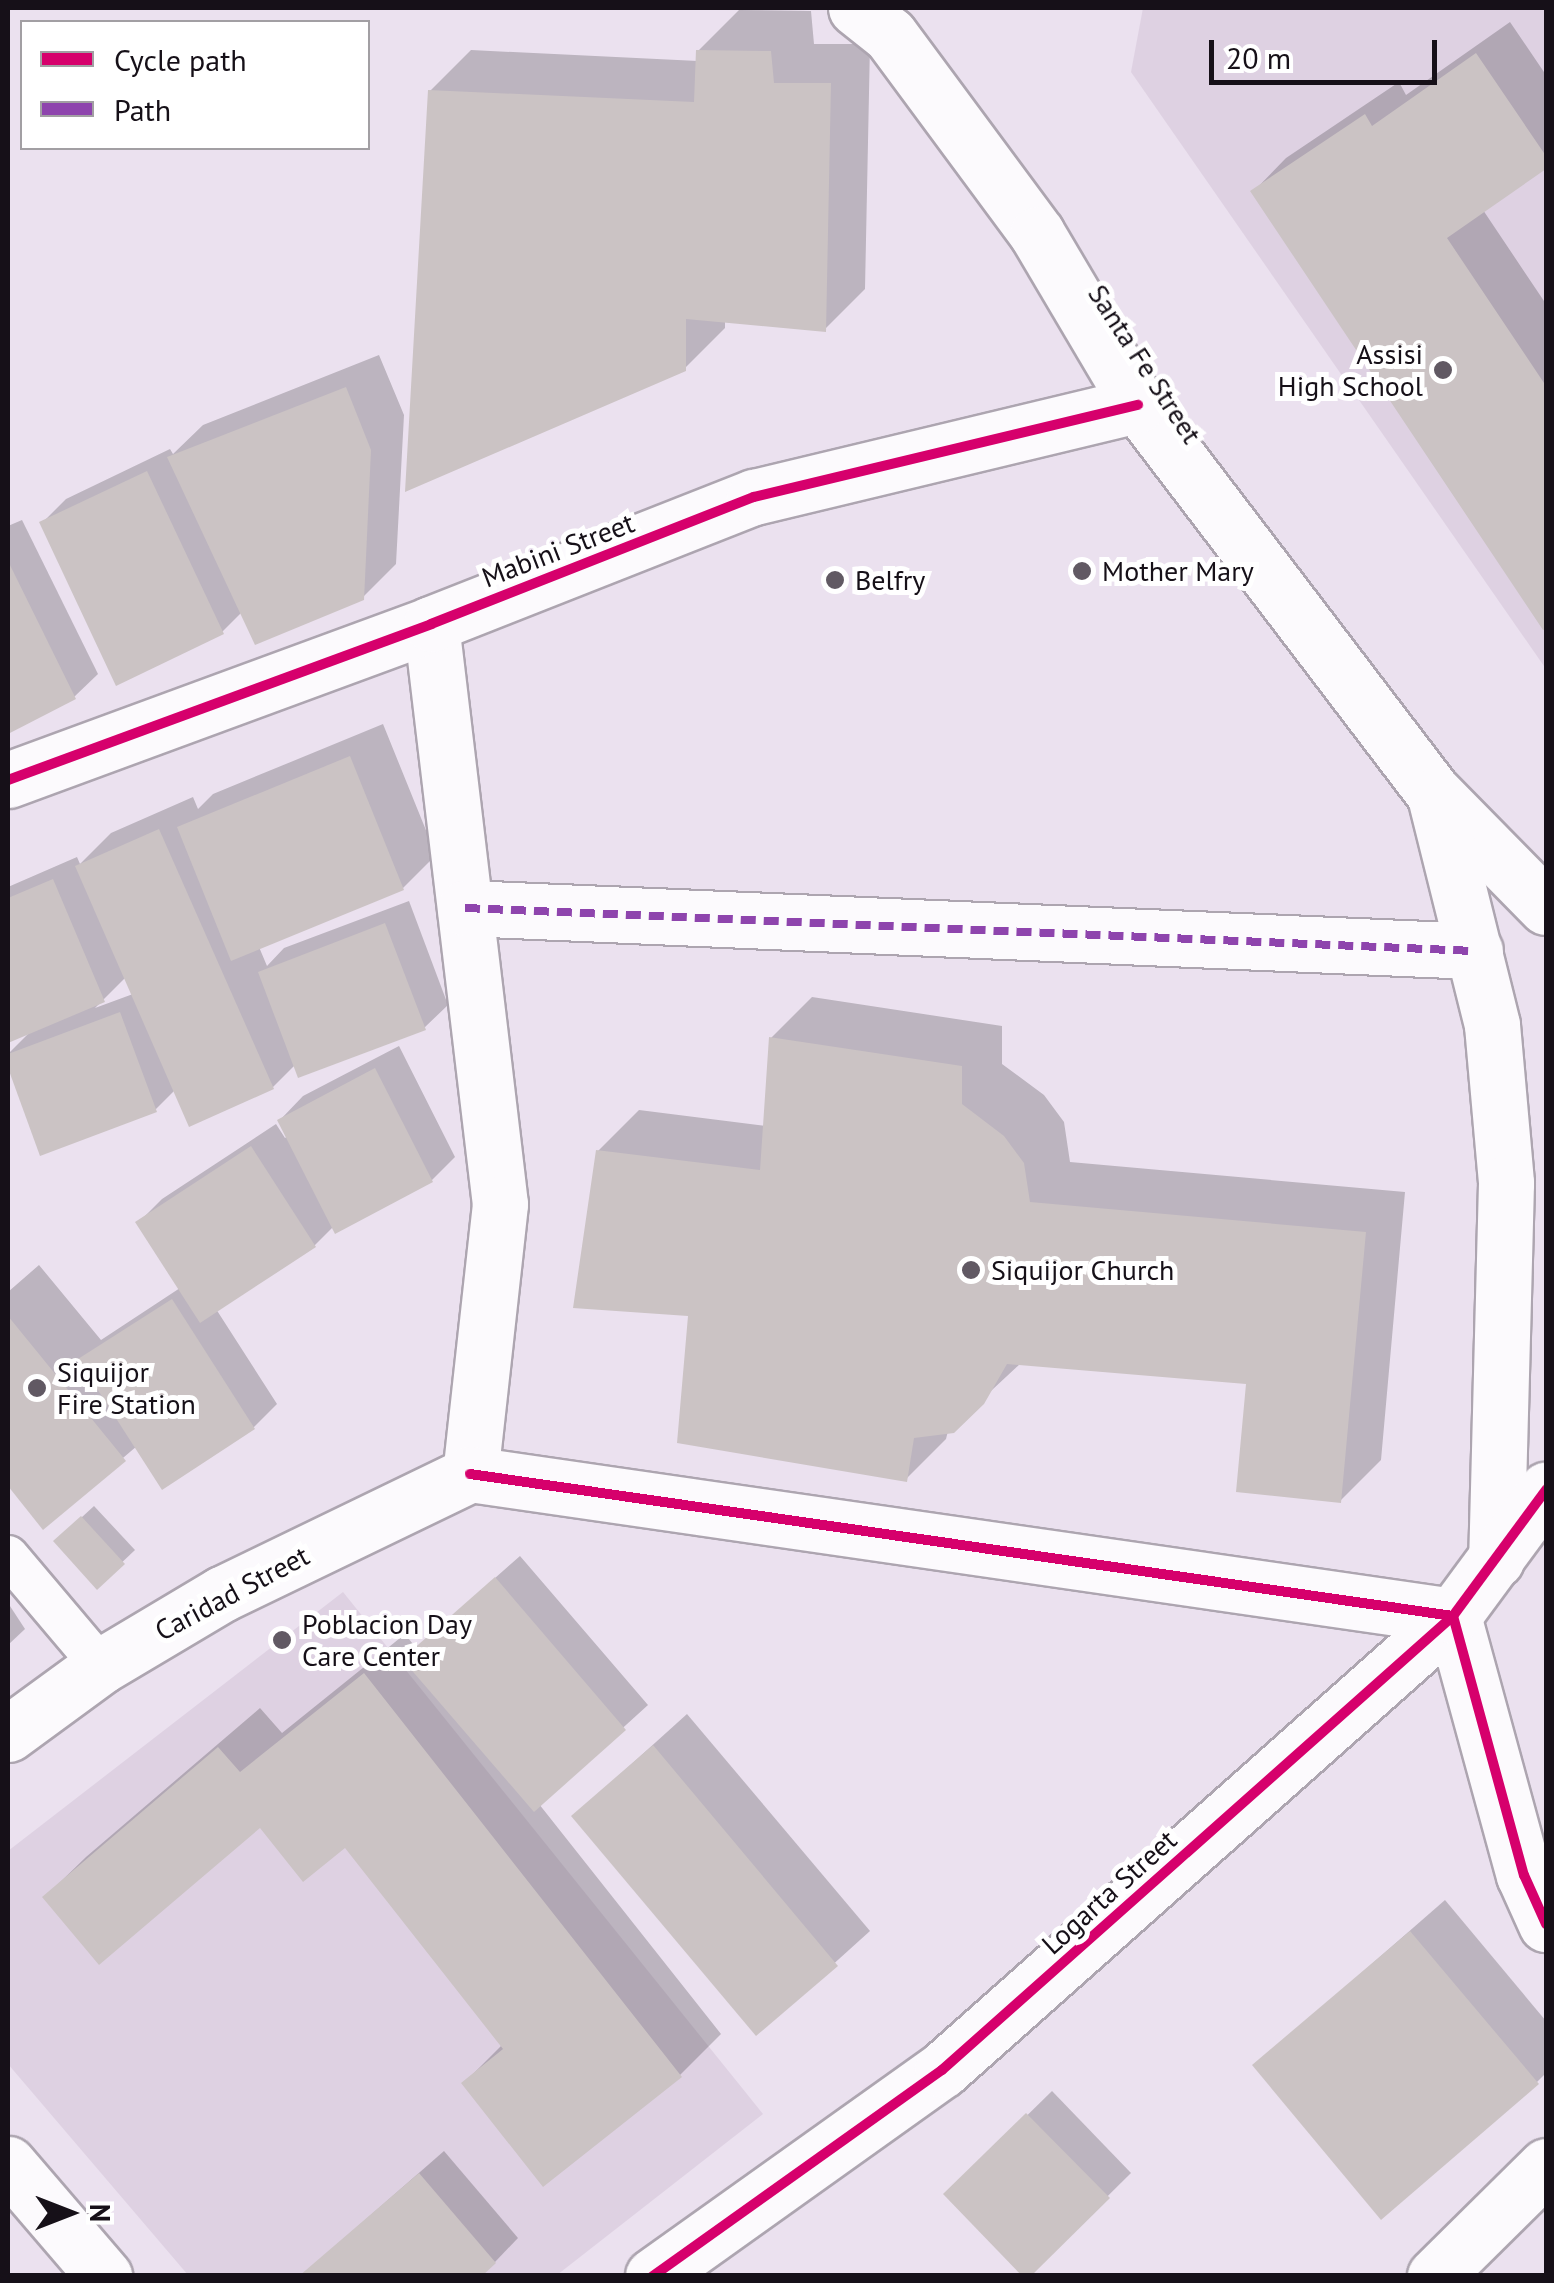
<!DOCTYPE html>
<style>
body{margin:0}
#map{position:relative;width:1554px;height:2283px;overflow:hidden;background:#ebe1ef;font-family:"PT Sans",sans-serif}
div>[style]{position:absolute}
[style*='--x']{left:calc(var(--x)*1px);top:calc(var(--y)*1px);width:calc(var(--w)*1px);rotate:calc(var(--a)*1deg)}
.education>*{inset:0;background:#ded1e2}
.shadow>*{inset:0;background:#0003}
.building>*{inset:0;background:#cbc3c4}
.roads{filter:drop-shadow(2px 0 #ada5b0) drop-shadow(-2px 0 #ada5b0) drop-shadow(0 2px #ada5b0) drop-shadow(0 -2px #ada5b0)}
.lane>*{height:40px;margin:-20px;padding:0 20px;transform-origin:20px;border-radius:20px;background:#fcfafd}
.street>*{height:55px;margin:-27.5px;padding:0 27.5px;transform-origin:27.5px;border-radius:27.5px;background:#fcfafd}
.secondary>*{height:55px;margin:-27.5px;padding:0 27.5px;transform-origin:27.5px;border-radius:27.5px;background:#fcfafd}
.quiet>*{height:8px;margin-top:-4px;transform-origin:0;background:repeating-linear-gradient(90deg,#8e44ad 0 15px,transparent 0 23px)}
.cycleway>*{height:10px;margin:-5px;padding:0 5px;transform-origin:5px;border-radius:5px;background:#d6006c}
.dots>*{width:28px;height:28px;translate:-50% -50%;box-sizing:border-box;border:5px solid #fff;border-radius:50%}
span{translate:-50% -50%;white-space:nowrap;text-align:center;line-height:1.15;-webkit-text-stroke:10px #fff;paint-order:stroke}
.poi-label{font-size:28px;color:#161018}
.right{translate:-100% -50%;text-align:right}
.left{translate:0 -50%;text-align:left}
.street-label{font-size:28px;color:#161018}
.frame{position:absolute;inset:0;border:10px solid #161018;pointer-events:none}
.legend{position:absolute;left:20px;top:20px;width:350px;height:130px;box-sizing:border-box;background:#fff;border:2px solid #a29fa3;margin:0;padding:12px 18px;list-style:none;font-size:30px;color:#161018}
.legend li{display:flex;align-items:center;gap:20px;height:50px}
.legend b{width:50px;border:2px solid #a29fa3}
.north{position:absolute;left:20px;top:2163px;width:100px;height:100px;-webkit-text-stroke:8px #fff;paint-order:stroke;rotate:90deg;font-size:28px;font-weight:700;line-height:40px;text-align:center;color:#161018}
.north::after{content:'';display:block;margin:auto;width:35px;height:45px;background:#161018;clip-path:polygon(50% 0,100% 100%,50% 72%,0 100%)}
.scale{position:absolute;left:1209px;top:40px;width:228px;height:45px;box-sizing:border-box;border:5px solid #161018;border-top:0;padding-left:12px;font-size:30px;line-height:35px;white-space:nowrap;color:#161018;-webkit-text-stroke:8px #fff;paint-order:stroke}
</style>
<div id="map">
<div class="education">
<i style="clip-path:polygon(1143px 8px,1546px 8px,1546px 669px,1131px 72px)"></i>
<i style="clip-path:polygon(343px 1592px,763px 2114px,557px 2275px,188px 2275px,8px 2064px,8px 1851px)"></i>
</div>
<div class="shadow">
<i style="clip-path:polygon(739px 10px,811px 11px,814px 44px,870px 44px,865px 289px,825px 329px,725px 320px,725px 328px,684px 369px,430px 91px,471px 50px,698px 61px,698px 51px)"></i>
<i style="clip-path:polygon(1510px 22px,1546px 75px,1546px 166px,1483px 210px,1546px 304px,1544px 627px,1253px 192px,1286px 158px,1399px 82px,1406px 95px)"></i>
<i style="clip-path:polygon(379px 355px,404px 415px,396px 564px,362px 598px,242px 612px,222px 632px,42px 523px,66px 499px,170px 449px,173px 454px,203px 425px)"></i>
<i style="clip-path:polygon(22px 520px,98px 674px,74px 697px,8px 731px,8px 526px)"></i>
<i style="clip-path:polygon(evenodd,383px 724px,436px 855px,403px 888px,259px 947px,267px 966px,284px 948px,409px 901px,448px 1005px,424px 1028px,296px 1064px,273px 1087px,176px 1089px,155px 1110px,42px 1153px,8px 1061px,8px 1054px,31px 1031px,8px 1041px,8px 887px,77px 857px,80px 864px,111px 833px,193px 797px,198px 809px,213px 794px,383px 724px,126px 977px,133px 994px,95px 1008px,126px 977px)"></i>
<i style="clip-path:polygon(812px 997px,1002px 1026px,1002px 1064px,1044px 1095px,1064px 1122px,1070px 1162px,1405px 1192px,1381px 1460px,1340px 1501px,1249px 1382px,1021px 1363px,948px 1431px,946px 1439px,906px 1479px,691px 1314px,598px 1151px,639px 1110px,766px 1126px,771px 1038px)"></i>
<i style="clip-path:polygon(399px 1046px,455px 1157px,432px 1180px,334px 1226px,314px 1246px,216px 1309px,277px 1404px,254px 1427px,137px 1446px,43px 1526px,8px 1482px,8px 1292px,39px 1265px,101px 1340px,180px 1288px,138px 1223px,162px 1199px,276px 1124px,285px 1138px,288px 1136px,280px 1120px,303px 1096px)"></i>
<i style="clip-path:polygon(94px 1506px,135px 1550px,97px 1586px,68px 1530px)"></i>
<i style="clip-path:polygon(520px 1556px,648px 1705px,539px 1804px,721px 2034px,680px 2075px,464px 2083px,502px 2045px,345px 1845px,261px 1825px,45px 1897px,86px 1857px,260px 1708px,282px 1733px,405px 1634px,416px 1648px)"></i>
<i style="clip-path:polygon(8px 1603px,25px 1629px,8px 1645px)"></i>
<i style="clip-path:polygon(687px 1714px,870px 1931px,757px 2033px,574px 1816px)"></i>
<i style="clip-path:polygon(1445px 1900px,1546px 2021px,1546px 2073px,1537px 2082px,1256px 2065px)"></i>
<i style="clip-path:polygon(1052px 2091px,1131px 2173px,1027px 2276px,947px 2194px)"></i>
<i style="clip-path:polygon(444px 2151px,518px 2238px,495px 2262px,301px 2276px)"></i>
</div>
<div class="building">
<i style="clip-path:polygon(696px 50px,771px 51px,774px 83px,831px 83px,826px 332px,686px 319px,686px 371px,405px 492px,428px 90px,694px 102px)"></i>
<i style="clip-path:polygon(1476px 53px,1546px 156px,1546px 169px,1447px 238px,1546px 386px,1546px 629px,1543px 630px,1250px 191px,1365px 114px,1372px 126px)"></i>
<i style="clip-path:polygon(346px 387px,371px 450px,364px 600px,255px 645px,167px 457px)"></i>
<i style="clip-path:polygon(147px 471px,224px 634px,116px 686px,39px 522px)"></i>
<i style="clip-path:polygon(8px 561px,76px 699px,8px 734px)"></i>
<i style="clip-path:polygon(350px 756px,404px 890px,231px 961px,177px 827px)"></i>
<i style="clip-path:polygon(159px 829px,274px 1089px,189px 1127px,75px 866px)"></i>
<i style="clip-path:polygon(53px 879px,105px 1002px,8px 1043px,8px 898px)"></i>
<i style="clip-path:polygon(385px 923px,426px 1030px,298px 1078px,258px 972px)"></i>
<i style="clip-path:polygon(120px 1012px,157px 1112px,40px 1156px,8px 1068px,8px 1054px)"></i>
<i style="clip-path:polygon(769px 1037px,962px 1066px,962px 1104px,1004px 1136px,1024px 1163px,1030px 1202px,1366px 1232px,1341px 1503px,1236px 1492px,1246px 1384px,1007px 1364px,984px 1404px,954px 1433px,914px 1438px,907px 1482px,677px 1443px,688px 1316px,573px 1308px,596px 1150px,760px 1170px)"></i>
<i style="clip-path:polygon(375px 1068px,433px 1182px,335px 1234px,277px 1120px)"></i>
<i style="clip-path:polygon(251px 1146px,316px 1247px,200px 1323px,135px 1222px)"></i>
<i style="clip-path:polygon(172px 1299px,255px 1429px,162px 1490px,78px 1359px)"></i>
<i style="clip-path:polygon(8px 1316px,126px 1461px,43px 1530px,8px 1486px)"></i>
<i style="clip-path:polygon(81px 1516px,125px 1564px,97px 1590px,53px 1541px)"></i>
<i style="clip-path:polygon(495px 1577px,626px 1730px,534px 1812px,402px 1659px)"></i>
<i style="clip-path:polygon(364px 1673px,682px 2077px,543px 2187px,461px 2083px,503px 2049px,345px 1848px,303px 1882px,260px 1828px,99px 1965px,42px 1897px,218px 1747px,240px 1772px)"></i>
<i style="clip-path:polygon(653px 1745px,838px 1966px,756px 2036px,571px 1816px)"></i>
<i style="clip-path:polygon(1410px 1931px,1539px 2084px,1381px 2220px,1252px 2065px)"></i>
<i style="clip-path:polygon(1026px 2113px,1110px 2198px,1031px 2276px,1022px 2276px,943px 2194px)"></i>
<i style="clip-path:polygon(419px 2173px,496px 2263px,482px 2276px,299px 2276px)"></i>
</div>
<div class="roads">
<div class="lane">
<i style="--x:8;--y:1556;--w:144;--a:49.8"></i>
</div>
<div class="street">
<i style="--x:431;--y:624;--w:584;--a:83.22"></i>
<i style="--x:500;--y:1204;--w:272;--a:96.3"></i>
<i style="--x:465;--y:908;--w:1011;--a:2.44"></i>
<i style="--x:470;--y:1474;--w:993;--a:8.22"></i>
<i style="--x:1453;--y:1616;--w:269;--a:74.7"></i>
<i style="--x:1524;--y:1875;--w:54;--a:65.8"></i>
<i style="--x:8;--y:1734;--w:115;--a:-36.2"></i>
<i style="--x:101;--y:1666;--w:141;--a:-30.8"></i>
<i style="--x:222;--y:1594;--w:276;--a:-25.8"></i>
<i style="--x:8;--y:2164;--w:148;--a:49.4"></i>
<i style="--x:1435;--y:2276;--w:156;--a:-44.7"></i>
</div>
<div class="secondary">
<i style="--x:856;--y:8;--w:43;--a:38.5"></i>
<i style="--x:890;--y:35;--w:247;--a:53.5"></i>
<i style="--x:1037;--y:234;--w:199;--a:59.4"></i>
<i style="--x:1138;--y:405;--w:488;--a:52.7"></i>
<i style="--x:1434;--y:793;--w:160;--a:45.5"></i>
<i style="--x:8;--y:780;--w:451;--a:-20.2"></i>
<i style="--x:431;--y:624;--w:347;--a:-21.5"></i>
<i style="--x:754;--y:497;--w:395;--a:-13.5"></i>
<i style="--x:1435;--y:796;--w:236;--a:76"></i>
<i style="--x:1492;--y:1025;--w:159;--a:84.9"></i>
<i style="--x:1506;--y:1183;--w:377;--a:91.5"></i>
<i style="--x:653;--y:2276;--w:355;--a:-35.5"></i>
<i style="--x:942;--y:2070;--w:684;--a:-41.62"></i>
<i style="--x:1453;--y:1616;--w:157;--a:-53.6"></i>
</div>
</div>
<div class="quiet">
<i style="--x:465;--y:908;--w:1011;--a:2.44"></i>
</div>
<div class="cycleway">
<i style="--x:8;--y:780;--w:451;--a:-20.2"></i>
<i style="--x:431;--y:624;--w:347;--a:-21.5"></i>
<i style="--x:754;--y:497;--w:395;--a:-13.5"></i>
<i style="--x:470;--y:1474;--w:993;--a:8.22"></i>
<i style="--x:1453;--y:1616;--w:269;--a:74.7"></i>
<i style="--x:1524;--y:1875;--w:54;--a:65.8"></i>
<i style="--x:653;--y:2276;--w:355;--a:-35.5"></i>
<i style="--x:942;--y:2070;--w:684;--a:-41.62"></i>
<i style="--x:1453;--y:1616;--w:157;--a:-53.6"></i>
</div>
<div class="dots">
<i style="left:1443px;top:370px;background:#615963"></i>
<i style="left:1082px;top:571px;background:#615963"></i>
<i style="left:835px;top:580px;background:#615963"></i>
<i style="left:971px;top:1270px;background:#615963"></i>
<i style="left:37px;top:1388px;background:#615963"></i>
<i style="left:282px;top:1640px;background:#615963"></i>
</div>
<div class="poi-label">
<span class="right" style="left:1423px;top:370px">Assisi<br>High School</span>
<span class="left" style="left:1102px;top:571px">Mother Mary</span>
<span class="left" style="left:855px;top:580px">Belfry</span>
<span class="left" style="left:991px;top:1270px">Siquijor Church</span>
<span class="left" style="left:57px;top:1388px">Siquijor<br>Fire Station</span>
<span class="left" style="left:302px;top:1640px">Poblacion Day<br>Care Center</span>
</div>
<div class="street-label">
<span style="left:1145px;top:364px;rotate:57deg">Santa Fe Street</span>
<span style="left:558px;top:550px;rotate:-21deg">Mabini Street</span>
<span style="left:232px;top:1593px;rotate:-28deg">Caridad Street</span>
<span style="left:1109px;top:1892px;rotate:-42deg">Logarta Street</span>
</div>
<div class="frame"></div>
<ul class="legend">
<li><b style="height:12px;background:#d6006c"></b>Cycle path</li>
<li><b style="height:12px;background:#8e44ad"></b>Path</li>
</ul>
<div class="north">N</div>
<div class="scale">20 m</div>
</div>
